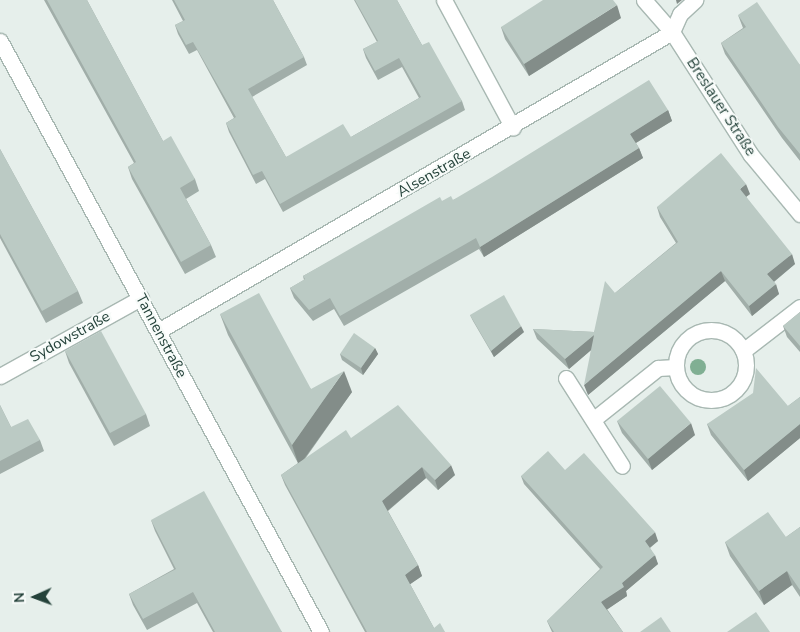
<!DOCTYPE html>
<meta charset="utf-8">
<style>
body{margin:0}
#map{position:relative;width:800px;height:632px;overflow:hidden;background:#e6efeb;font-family:"Nunito Sans",sans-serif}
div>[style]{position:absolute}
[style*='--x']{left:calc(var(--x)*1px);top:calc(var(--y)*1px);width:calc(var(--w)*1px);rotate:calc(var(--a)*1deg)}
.roads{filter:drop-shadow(1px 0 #a8b8b2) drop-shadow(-1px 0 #a8b8b2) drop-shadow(0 1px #a8b8b2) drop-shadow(0 -1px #a8b8b2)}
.minor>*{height:15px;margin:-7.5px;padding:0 7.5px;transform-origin:7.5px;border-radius:7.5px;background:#fff}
.minor>.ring{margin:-7.5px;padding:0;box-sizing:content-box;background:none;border:15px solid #fff;border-radius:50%}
.trees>*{width:16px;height:16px;margin:-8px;border-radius:50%;background:#80af93}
.wall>*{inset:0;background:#a1aea9}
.shaded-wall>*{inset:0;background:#838d89}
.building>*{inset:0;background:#bbcac4}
span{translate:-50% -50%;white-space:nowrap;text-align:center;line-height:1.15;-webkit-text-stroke:4px #f7fbf9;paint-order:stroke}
.street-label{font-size:15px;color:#24423a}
.north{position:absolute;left:10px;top:572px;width:50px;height:50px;-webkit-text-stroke:4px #f7fbf9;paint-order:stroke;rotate:268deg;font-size:14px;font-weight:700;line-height:20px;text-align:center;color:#24423a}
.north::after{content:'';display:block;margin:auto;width:18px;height:22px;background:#24423a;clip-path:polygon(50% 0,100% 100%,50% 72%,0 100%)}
</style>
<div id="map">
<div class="roads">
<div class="minor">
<i style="--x:444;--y:0;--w:145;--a:61.7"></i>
<i style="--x:644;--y:0;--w:43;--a:48.8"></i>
<i style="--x:672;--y:32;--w:146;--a:57.3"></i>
<i style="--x:751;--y:155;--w:77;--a:50.3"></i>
<i style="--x:0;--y:41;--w:673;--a:61.49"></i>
<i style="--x:160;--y:330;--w:592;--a:-30.2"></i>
<i style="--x:672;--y:32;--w:20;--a:-66"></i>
<i style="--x:680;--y:14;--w:21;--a:-43"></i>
<i class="ring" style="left:676px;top:330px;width:55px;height:55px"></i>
<i style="--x:743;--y:351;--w:72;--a:-37.7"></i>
<i style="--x:0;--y:376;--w:161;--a:-29"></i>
<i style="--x:566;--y:378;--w:104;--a:57.5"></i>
<i style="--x:594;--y:419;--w:82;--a:-38.6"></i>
<i style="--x:658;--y:368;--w:18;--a:-3"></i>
</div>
</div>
<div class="trees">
<i style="left:698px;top:367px"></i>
</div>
<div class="wall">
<i style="clip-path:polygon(44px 0,87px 0,163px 141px,195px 179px,199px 191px,186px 199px,211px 245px,216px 257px,185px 274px,132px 179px,128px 167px,134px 163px)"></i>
<i style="clip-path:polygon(172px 0,273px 0,304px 57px,307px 65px,252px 97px,286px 157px,351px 137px,419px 98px,402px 67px,378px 80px,366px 58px,363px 49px,377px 42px,354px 0,397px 0,422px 45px,462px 101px,465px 110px,283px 212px,265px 179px,256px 184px,229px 132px,226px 123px,234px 118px,197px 50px,189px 54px,178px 34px,175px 25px,183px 21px)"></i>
<i style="clip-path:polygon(738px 15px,800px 65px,800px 161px,782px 138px,725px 54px,721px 43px,743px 28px)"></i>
<i style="clip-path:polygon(621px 18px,529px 76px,505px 39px,501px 27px)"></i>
<i style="clip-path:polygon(668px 110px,672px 121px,636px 143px,639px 148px,643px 158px,484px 257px,479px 249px,344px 326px,334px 309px,313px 321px,294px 298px,290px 288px,304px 280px,303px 276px,442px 201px,453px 200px)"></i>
<i style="clip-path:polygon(0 149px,78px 291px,83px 303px,46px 323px,0 238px)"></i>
<i style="clip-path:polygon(750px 194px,746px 197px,795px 264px,774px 282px,779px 294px,752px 316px,725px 281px,588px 395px,591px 350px,569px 369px,537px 339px,533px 329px,594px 332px,615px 293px,676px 243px,660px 217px,657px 207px)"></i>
<i style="clip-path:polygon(800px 312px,800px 352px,787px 337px,783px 326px)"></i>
<i style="clip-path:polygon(220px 314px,311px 389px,352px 392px,305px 459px,351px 438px,455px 475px,438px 490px,426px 478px,388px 511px,418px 565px,422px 576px,410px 584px,434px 628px,445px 632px,365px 632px,285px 485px,281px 475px,298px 463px,228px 335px)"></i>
<i style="clip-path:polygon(470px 315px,524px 332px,494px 357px,473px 321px)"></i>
<i style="clip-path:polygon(375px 348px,378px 354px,363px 375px,342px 360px,340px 354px)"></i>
<i style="clip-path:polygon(65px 351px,146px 414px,150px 426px,114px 446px,69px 363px)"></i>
<i style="clip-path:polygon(800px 397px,800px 438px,748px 481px,711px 435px,707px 424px,788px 406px)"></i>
<i style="clip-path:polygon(0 405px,11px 427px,40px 440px,44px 451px,0 474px)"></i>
<i style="clip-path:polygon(617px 421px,695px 435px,652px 470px,622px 433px)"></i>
<i style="clip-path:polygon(565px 470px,658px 541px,650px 548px,658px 564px,626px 591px,627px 596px,607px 609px,623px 632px,552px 632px,547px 621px,600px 569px,524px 484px,521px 476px)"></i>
<i style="clip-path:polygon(151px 520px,282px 632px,213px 632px,197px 603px,147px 630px,133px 605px,129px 594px,174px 569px,155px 531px)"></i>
<i style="clip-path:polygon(800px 527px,800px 597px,792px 585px,764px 605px,730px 556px,725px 542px,786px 537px)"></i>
</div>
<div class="shaded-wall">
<i style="clip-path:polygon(676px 0,682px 0,677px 4px)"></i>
<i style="clip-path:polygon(617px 5px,621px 18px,529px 76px,524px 64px)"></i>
<i style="clip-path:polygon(668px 110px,672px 121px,634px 144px,630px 134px)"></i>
<i style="clip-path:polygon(639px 148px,643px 158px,484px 257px,480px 247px)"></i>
<i style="clip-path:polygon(746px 184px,750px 194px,743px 199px,740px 189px)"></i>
<i style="clip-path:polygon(792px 254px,795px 264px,771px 284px,767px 274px)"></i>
<i style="clip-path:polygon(721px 271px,725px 281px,588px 395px,584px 385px)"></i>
<i style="clip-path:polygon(776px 284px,779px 294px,752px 316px,749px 306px)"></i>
<i style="clip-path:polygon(521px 326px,524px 332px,494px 357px,491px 351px)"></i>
<i style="clip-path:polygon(594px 335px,597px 345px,569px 369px,565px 359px)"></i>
<i style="clip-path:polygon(375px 348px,378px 354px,363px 375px,361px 368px)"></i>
<i style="clip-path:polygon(344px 371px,352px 392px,299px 466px,292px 445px)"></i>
<i style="clip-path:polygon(691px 423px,695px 435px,652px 470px,648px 459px)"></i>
<i style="clip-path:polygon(800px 424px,800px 438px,748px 481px,744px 470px)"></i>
<i style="clip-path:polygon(451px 465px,455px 475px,438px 490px,435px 480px)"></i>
<i style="clip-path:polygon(422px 467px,426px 478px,386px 512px,382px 501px)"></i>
<i style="clip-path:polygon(655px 532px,658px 541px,648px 549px,645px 541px)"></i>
<i style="clip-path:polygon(655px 555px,658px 564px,626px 591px,627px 596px,605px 611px,601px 602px,622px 583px)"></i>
<i style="clip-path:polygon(418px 565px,422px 576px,409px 585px,405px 575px)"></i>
<i style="clip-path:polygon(787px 571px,792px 585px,764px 605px,759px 591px)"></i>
</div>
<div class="building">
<i style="clip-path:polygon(47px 0,87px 0,163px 141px,171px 136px,195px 179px,180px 188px,211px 245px,181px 262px,128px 167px,136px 162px)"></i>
<i style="clip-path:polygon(174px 0,273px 0,304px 57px,248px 89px,286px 157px,343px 124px,351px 137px,421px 97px,399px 58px,375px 71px,363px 49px,378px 41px,355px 0,397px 0,422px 45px,429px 42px,462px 101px,280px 204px,262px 171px,253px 175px,226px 123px,236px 117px,193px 42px,186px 45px,175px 25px,185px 20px)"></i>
<i style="clip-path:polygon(543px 0,613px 0,617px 5px,524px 64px,501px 27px)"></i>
<i style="clip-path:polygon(757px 2px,800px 65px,800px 154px,778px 127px,721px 43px,746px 27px,738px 15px)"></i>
<i style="clip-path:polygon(649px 80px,668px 110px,630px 134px,639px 148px,480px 247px,476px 238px,340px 316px,330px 298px,309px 310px,290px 288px,305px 279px,303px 276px,440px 197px,442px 201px,451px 196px,453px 200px,492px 177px)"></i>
<i style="clip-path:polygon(0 149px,78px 291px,42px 311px,0 234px)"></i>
<i style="clip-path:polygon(721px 153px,746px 184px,740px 189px,792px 254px,767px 274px,776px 284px,749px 306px,721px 271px,584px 385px,594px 335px,565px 359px,533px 329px,594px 332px,605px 281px,615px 293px,678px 242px,657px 207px)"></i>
<i style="clip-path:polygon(259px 293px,311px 389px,344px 371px,292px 445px,220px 314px)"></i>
<i style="clip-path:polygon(504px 295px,521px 326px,491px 351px,470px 315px)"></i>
<i style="clip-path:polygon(800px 312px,800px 346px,783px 326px)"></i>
<i style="clip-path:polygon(101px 331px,146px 414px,110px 433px,65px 351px)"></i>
<i style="clip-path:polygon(354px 333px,375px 348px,361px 368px,340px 354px)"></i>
<i style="clip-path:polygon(756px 368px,788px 406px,800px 397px,800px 424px,744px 470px,707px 424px,753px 393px)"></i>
<i style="clip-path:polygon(660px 386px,691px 423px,648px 459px,617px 421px)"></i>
<i style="clip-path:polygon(0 405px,11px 427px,28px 419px,40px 440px,0 461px)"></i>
<i style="clip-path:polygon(398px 405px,451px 465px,435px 480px,422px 467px,382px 501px,418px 565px,405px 575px,434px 628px,440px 623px,445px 632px,367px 632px,281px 475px,346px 430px,351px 438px)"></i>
<i style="clip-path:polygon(548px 451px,565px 470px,584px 453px,655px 532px,645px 541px,655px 555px,622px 583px,624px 587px,601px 602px,623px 632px,554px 632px,547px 621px,603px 567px,521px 476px)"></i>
<i style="clip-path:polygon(204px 491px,282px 632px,215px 632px,193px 592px,143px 619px,129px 594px,176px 569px,151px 520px)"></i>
<i style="clip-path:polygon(768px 512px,786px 537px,800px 527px,800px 590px,787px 571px,759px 591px,725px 542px)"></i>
<i style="clip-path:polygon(756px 612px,770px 632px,727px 632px)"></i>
<i style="clip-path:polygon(661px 617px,671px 632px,640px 632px)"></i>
</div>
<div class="street-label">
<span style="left:721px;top:107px;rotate:57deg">Breslauer Straße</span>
<span style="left:434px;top:173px;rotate:-30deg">Alsenstraße</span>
<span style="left:161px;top:336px;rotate:62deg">Tannenstraße</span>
<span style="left:70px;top:337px;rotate:-29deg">Sydowstraße</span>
</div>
<div class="north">N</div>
</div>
